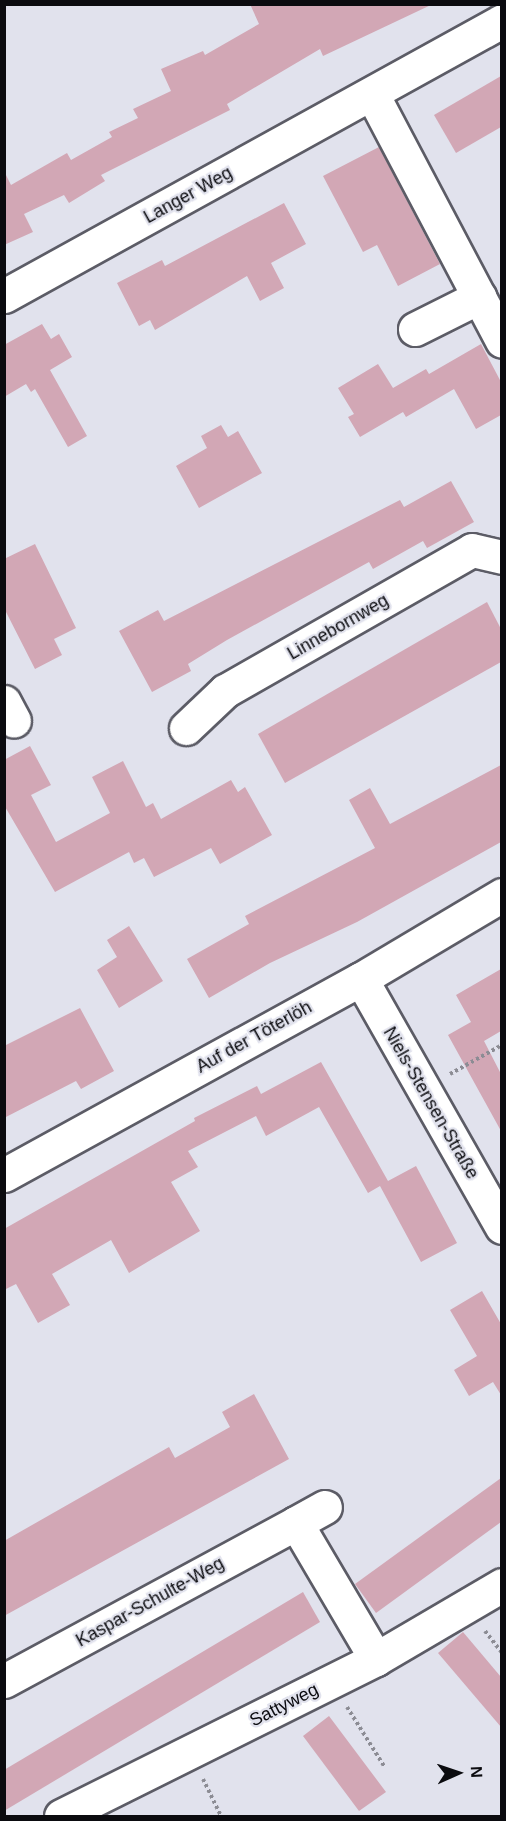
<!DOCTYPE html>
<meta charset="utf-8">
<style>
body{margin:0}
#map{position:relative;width:506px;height:1821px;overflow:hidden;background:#e1e2ed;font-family:Helvetica,sans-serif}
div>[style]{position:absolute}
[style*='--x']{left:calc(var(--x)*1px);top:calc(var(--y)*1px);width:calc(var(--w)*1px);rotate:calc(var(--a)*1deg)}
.building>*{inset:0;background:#d2a7b5}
.path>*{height:4px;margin-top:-2px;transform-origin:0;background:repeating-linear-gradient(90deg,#8c8c94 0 3px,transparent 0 6px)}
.roads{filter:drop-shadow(2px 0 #5c5c66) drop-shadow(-2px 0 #5c5c66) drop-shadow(0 2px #5c5c66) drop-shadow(0 -2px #5c5c66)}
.minor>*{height:33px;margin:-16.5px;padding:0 16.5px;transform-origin:16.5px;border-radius:16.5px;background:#fff}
span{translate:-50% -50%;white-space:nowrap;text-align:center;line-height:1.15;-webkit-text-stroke:4.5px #e1e2ed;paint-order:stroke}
.street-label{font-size:18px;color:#0b0b0f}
.frame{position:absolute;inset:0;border:6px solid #0b0b0f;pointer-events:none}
.north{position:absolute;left:428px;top:1743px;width:60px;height:60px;-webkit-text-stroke:4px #e1e2ed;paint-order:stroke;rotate:87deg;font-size:16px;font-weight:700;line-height:24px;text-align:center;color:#0b0b0f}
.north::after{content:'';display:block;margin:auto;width:21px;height:27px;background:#0b0b0f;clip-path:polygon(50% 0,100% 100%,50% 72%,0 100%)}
</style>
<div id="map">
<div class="building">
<i style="clip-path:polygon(250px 4px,433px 4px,323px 56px,320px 49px,227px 104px,230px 110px,101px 175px,105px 181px,69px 203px,64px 195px,24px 214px,33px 232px,4px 245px,4px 171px,11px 185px,67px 153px,71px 160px,112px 137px,109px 132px,138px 118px,133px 109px,171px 91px,161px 69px,203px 51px,205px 55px,259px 24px)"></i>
<i style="clip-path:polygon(501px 76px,501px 127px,456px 153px,434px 115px)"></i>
<i style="clip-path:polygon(379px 147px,440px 264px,398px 286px,377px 245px,363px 252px,323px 176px)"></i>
<i style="clip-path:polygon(284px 203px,306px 244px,271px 263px,284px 288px,260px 301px,247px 276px,155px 330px,150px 320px,139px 326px,117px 283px,162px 260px,165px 266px)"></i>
<i style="clip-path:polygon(42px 324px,51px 339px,59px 334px,72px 357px,50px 370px,87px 436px,68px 447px,35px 389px,31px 392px,26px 384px,4px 397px,4px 345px)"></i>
<i style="clip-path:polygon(481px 344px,501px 382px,501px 415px,476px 429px,454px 389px,406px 417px,403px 412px,360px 437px,348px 417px,354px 414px,338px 388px,378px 364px,393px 388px,426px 369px,429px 374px)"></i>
<i style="clip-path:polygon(221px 425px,228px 437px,238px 431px,262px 473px,199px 508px,176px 466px,207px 448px,201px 436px)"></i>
<i style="clip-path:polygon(451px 481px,474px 522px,427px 548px,423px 541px,373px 569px,369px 562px,227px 640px,188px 664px,191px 671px,152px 692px,119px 631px,158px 610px,164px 621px,400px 500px,404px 507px)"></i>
<i style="clip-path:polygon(35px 544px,76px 628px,54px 639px,62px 655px,35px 669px,4px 608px,4px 559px)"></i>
<i style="clip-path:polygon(487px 602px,501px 629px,501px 662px,285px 783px,258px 734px)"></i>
<i style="clip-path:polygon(30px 746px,51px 785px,31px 795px,56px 842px,110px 813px,92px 777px,123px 761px,146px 807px,153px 803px,161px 819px,231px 780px,238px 792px,245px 787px,272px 835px,220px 864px,211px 848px,154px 877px,144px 858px,134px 863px,129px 852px,55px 892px,4px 805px,4px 760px)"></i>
<i style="clip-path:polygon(501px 765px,501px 842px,357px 922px,270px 963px,209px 998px,187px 959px,249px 924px,245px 916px,375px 848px,349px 800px,370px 788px,390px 824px)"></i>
<i style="clip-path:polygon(129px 926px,163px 981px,119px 1008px,97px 970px,117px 957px,107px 940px)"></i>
<i style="clip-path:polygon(501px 969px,501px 1031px,484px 1041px,501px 1074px,501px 1131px,448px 1035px,471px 1022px,456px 995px)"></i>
<i style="clip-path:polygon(80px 1008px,114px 1071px,81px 1089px,76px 1081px,4px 1118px,4px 1046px)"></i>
<i style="clip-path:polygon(321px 1062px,388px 1181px,416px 1166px,457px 1243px,421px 1262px,380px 1186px,368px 1193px,319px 1107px,266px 1136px,256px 1116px,188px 1151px,198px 1167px,171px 1182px,200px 1231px,154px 1258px,129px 1273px,111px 1240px,52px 1274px,70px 1305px,38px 1323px,16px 1284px,4px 1290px,4px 1229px,195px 1121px,194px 1118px,257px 1086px,261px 1094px)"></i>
<i style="clip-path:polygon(482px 1291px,501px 1324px,501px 1395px,493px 1382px,469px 1396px,454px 1370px,477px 1356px,450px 1310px)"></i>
<i style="clip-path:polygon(254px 1394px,289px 1459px,4px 1616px,4px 1541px,169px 1447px,175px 1458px,230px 1427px,222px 1412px)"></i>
<i style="clip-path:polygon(501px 1478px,501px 1522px,376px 1613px,355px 1584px)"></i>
<i style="clip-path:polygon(303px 1592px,320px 1622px,4px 1811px,4px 1770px)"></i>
<i style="clip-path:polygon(463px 1632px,501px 1677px,501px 1727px,438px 1653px)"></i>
<i style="clip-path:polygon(329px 1716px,386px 1792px,359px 1811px,303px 1736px)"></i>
</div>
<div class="path">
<i style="--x:450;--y:1074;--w:60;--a:-29.1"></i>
<i style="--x:485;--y:1631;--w:28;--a:52"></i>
<i style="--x:347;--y:1707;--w:70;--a:57.9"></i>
<i style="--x:203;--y:1779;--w:41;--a:64.1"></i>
</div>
<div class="roads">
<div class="minor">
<i style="--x:372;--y:94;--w:279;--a:62.2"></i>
<i style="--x:4;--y:296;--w:569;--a:-28.91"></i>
<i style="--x:415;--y:329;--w:72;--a:-26.6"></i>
<i style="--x:4;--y:702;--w:21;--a:62"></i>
<i style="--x:186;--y:728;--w:54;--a:-43.5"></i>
<i style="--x:225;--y:691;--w:284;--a:-29.7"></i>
<i style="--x:472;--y:550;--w:31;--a:13"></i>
<i style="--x:361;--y:979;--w:285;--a:60.4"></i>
<i style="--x:4;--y:1175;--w:407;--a:-28.8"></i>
<i style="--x:361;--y:979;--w:164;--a:-30.8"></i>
<i style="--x:296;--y:1523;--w:33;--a:-29"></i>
<i style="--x:4;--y:1681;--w:332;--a:-28.4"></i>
<i style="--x:296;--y:1523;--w:158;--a:59.5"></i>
<i style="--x:61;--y:1816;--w:352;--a:-26.5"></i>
<i style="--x:376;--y:1659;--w:146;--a:-30.4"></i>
</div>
</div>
<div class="street-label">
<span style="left:188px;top:195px;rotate:-29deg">Langer Weg</span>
<span style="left:338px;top:627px;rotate:-30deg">Linnebornweg</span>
<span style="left:254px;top:1037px;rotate:-29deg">Auf der Töterlöh</span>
<span style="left:431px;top:1103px;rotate:60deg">Niels-Stensen-Straße</span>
<span style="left:150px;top:1602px;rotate:-29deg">Kaspar-Schulte-Weg</span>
<span style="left:284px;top:1705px;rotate:-27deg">Sattyweg</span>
</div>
<div class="frame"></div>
<div class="north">N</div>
</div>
